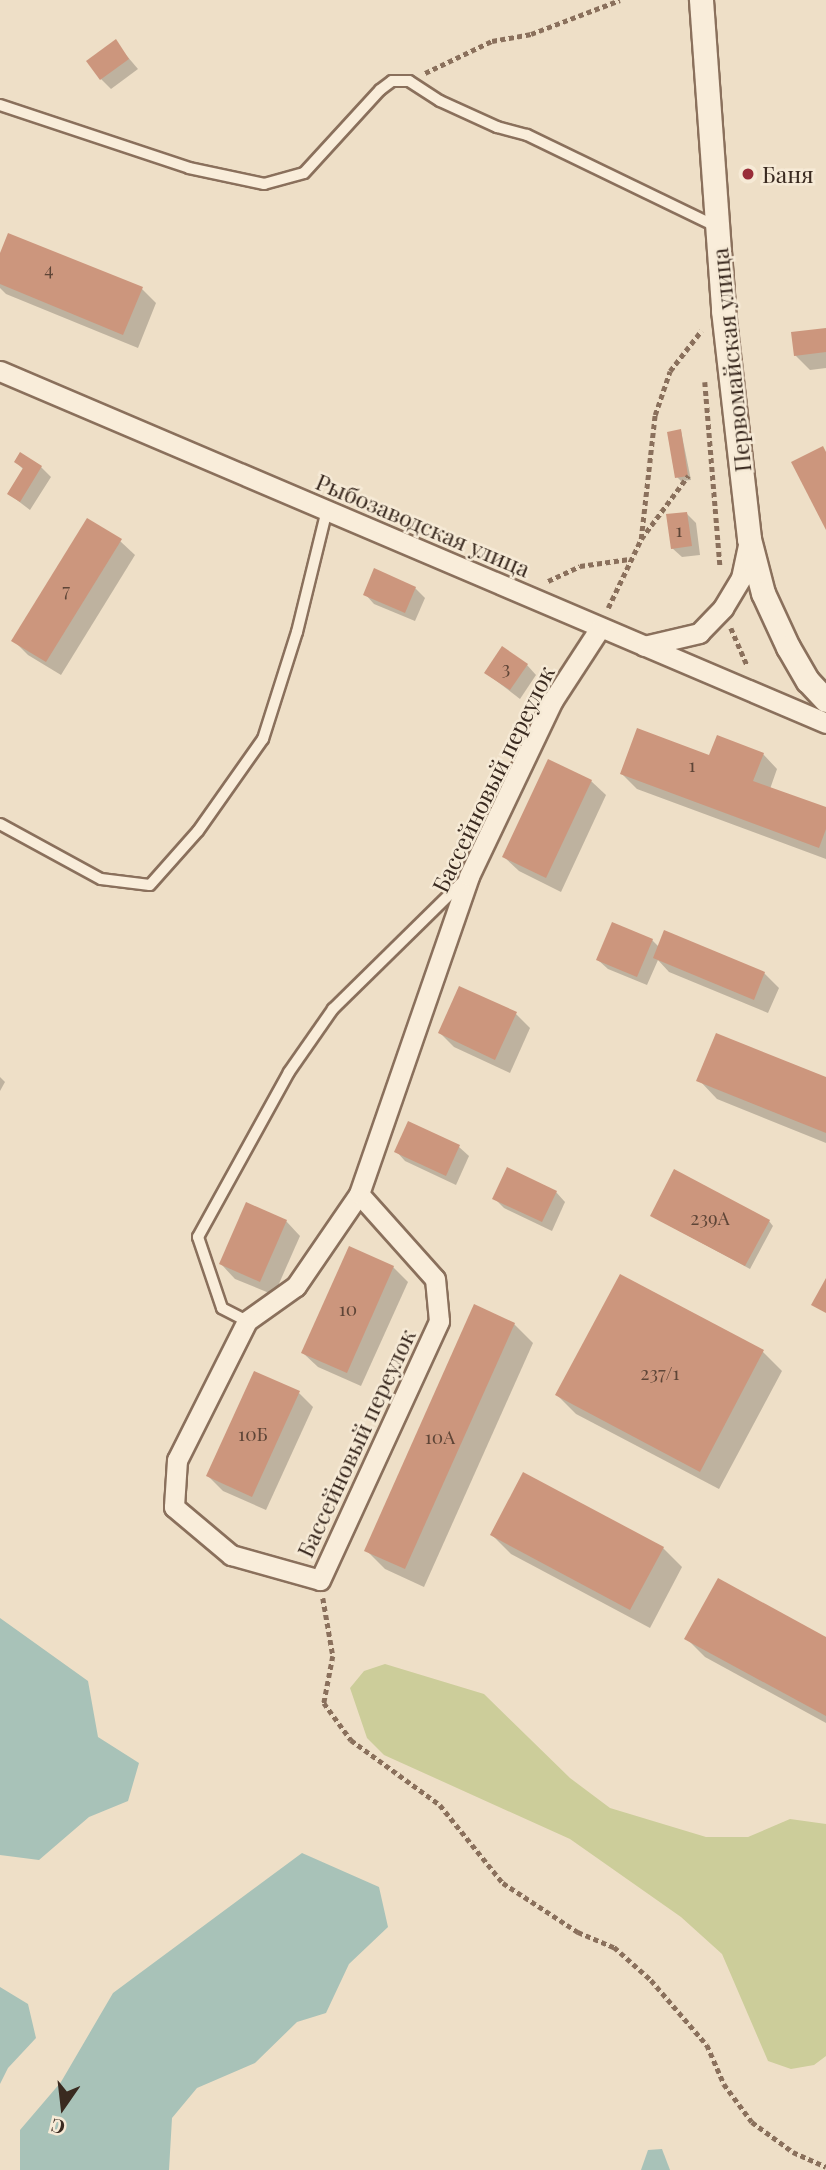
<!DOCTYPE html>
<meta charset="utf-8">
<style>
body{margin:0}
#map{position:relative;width:826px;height:2170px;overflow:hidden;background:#eedfc7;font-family:"Playfair Display",serif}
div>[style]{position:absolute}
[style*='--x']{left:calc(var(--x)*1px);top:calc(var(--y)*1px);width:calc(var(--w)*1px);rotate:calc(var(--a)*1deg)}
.green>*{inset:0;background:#cccd9a}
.water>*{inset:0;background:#a8c2b8}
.shadow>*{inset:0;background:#0003}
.building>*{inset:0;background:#cc967d}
.path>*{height:4.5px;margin-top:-2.25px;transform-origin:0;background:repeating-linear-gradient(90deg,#8a705c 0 5px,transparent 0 8.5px)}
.roads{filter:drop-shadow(2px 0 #8a705c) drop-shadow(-2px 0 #8a705c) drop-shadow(0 2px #8a705c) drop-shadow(0 -2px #8a705c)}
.service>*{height:10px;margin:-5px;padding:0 5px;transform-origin:5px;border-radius:5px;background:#f9edda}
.minor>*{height:19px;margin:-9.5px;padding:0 9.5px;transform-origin:9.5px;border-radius:9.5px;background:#f9edda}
.tertiary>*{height:23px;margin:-11.5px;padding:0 11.5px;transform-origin:11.5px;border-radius:11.5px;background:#f9edda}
.dots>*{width:19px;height:19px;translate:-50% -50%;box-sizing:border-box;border:4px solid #f6ead6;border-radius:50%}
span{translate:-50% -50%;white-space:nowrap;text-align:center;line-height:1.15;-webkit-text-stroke:5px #f6ead6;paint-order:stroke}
.number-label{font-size:19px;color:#5e4537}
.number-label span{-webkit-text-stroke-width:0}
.poi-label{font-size:23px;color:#3a2a20}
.left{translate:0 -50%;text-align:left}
.street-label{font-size:23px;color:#3a2a20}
.north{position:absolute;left:28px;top:2072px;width:70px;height:70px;-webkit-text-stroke:5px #f6ead6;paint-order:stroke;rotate:194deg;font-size:19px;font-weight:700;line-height:28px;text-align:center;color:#3a2a20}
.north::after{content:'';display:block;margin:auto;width:24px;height:32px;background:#3a2a20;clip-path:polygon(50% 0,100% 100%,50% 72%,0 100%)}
</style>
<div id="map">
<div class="green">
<i style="clip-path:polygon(385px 1664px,484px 1694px,570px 1778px,610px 1808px,706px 1837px,748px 1837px,790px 1819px,826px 1824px,826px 2056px,814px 2065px,791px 2069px,768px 2061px,722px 1954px,681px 1917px,570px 1839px,384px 1755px,367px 1738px,350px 1688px,364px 1671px)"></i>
</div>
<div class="water">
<i style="clip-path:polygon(0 1618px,88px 1681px,98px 1737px,139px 1763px,128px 1801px,89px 1817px,39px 1860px,0 1855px)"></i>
<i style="clip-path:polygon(302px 1853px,379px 1887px,388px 1927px,349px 1964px,326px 2013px,297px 2022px,255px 2063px,197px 2088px,172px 2118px,169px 2170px,20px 2170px,20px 2130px,61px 2082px,113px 1993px)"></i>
<i style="clip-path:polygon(0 1987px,28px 2004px,36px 2038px,8px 2068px,0 2084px)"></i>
<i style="clip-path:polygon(662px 2149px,670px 2170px,641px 2170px,648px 2150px)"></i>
</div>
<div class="shadow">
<i style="clip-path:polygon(115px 42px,138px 69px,111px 89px,101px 79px)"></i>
<i style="clip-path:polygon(0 258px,142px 289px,156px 303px,138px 348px,6px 294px,0 288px)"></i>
<i style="clip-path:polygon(826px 330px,826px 368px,810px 370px,795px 355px)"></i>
<i style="clip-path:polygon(681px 431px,691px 480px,681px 481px,677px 477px)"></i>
<i style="clip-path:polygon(16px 462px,41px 467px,51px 477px,30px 510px,9px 494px,24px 470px)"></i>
<i style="clip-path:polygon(686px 513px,696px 523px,700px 555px,682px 557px,672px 548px)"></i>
<i style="clip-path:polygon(120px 541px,135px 555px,61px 675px,28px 655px,14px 641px)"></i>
<i style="clip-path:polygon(415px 588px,425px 598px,415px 621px,374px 604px,365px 594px)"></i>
<i style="clip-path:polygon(527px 665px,536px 675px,520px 699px,486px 673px)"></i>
<i style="clip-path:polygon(763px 754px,777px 769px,770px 789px,826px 809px,826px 859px,637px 789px,622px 774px,710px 757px)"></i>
<i style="clip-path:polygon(591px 781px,606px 795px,561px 892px,519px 871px,504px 857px)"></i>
<i style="clip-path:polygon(652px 940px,659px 947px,764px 973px,779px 988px,768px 1013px,669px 972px,658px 960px,647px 985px,608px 969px,598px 960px)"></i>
<i style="clip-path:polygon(516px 1014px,530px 1028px,510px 1073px,454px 1047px,440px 1033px)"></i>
<i style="clip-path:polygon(0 1077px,5px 1082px,0 1091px)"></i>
<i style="clip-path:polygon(826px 1079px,826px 1143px,717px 1099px,699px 1080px)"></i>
<i style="clip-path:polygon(409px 1123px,459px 1147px,469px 1156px,456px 1185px,405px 1161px,396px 1151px)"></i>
<i style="clip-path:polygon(556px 1192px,565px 1202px,552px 1231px,504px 1208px,494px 1198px)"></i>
<i style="clip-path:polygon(652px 1216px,769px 1221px,773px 1226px,750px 1269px)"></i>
<i style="clip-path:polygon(286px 1221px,300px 1236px,274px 1295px,235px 1279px,221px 1264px)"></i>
<i style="clip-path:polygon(393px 1267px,408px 1282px,361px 1386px,318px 1367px,303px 1353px)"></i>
<i style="clip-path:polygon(621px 1276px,763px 1352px,782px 1371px,719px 1489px,576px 1414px,557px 1395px)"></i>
<i style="clip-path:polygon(514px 1324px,533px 1343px,424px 1587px,385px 1569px,366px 1550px)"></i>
<i style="clip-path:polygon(299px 1393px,313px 1407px,266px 1510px,223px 1491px,208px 1476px)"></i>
<i style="clip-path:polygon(492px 1535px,663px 1548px,682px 1567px,650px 1628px,511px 1554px)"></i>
<i style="clip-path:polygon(686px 1638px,826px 1639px,826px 1723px,705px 1657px)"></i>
</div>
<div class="building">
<i style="clip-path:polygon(116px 39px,129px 59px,100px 80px,86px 61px)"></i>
<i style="clip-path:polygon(8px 233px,143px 287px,123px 335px,0 284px,0 253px)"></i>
<i style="clip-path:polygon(826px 328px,826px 352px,794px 356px,791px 332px)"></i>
<i style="clip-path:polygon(681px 429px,688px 476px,675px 478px,667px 432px)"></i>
<i style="clip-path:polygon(823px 446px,826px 452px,826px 530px,791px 462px)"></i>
<i style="clip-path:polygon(20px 452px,42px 466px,20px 502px,7px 494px,23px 468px,14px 462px)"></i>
<i style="clip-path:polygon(687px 512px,692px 546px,671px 549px,666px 514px)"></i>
<i style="clip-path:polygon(87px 518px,122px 539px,46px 662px,11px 641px)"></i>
<i style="clip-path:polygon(374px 568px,416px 587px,405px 613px,363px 595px)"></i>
<i style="clip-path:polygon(502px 646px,528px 664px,510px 690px,484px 673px)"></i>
<i style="clip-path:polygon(637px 728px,709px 755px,717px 735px,764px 753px,753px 781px,826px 807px,826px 829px,819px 848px,620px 774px)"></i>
<i style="clip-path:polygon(548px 759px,592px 780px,546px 878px,502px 857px)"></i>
<i style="clip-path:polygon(612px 922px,653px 939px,637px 977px,596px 960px)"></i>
<i style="clip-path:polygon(664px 930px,765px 972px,754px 1000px,653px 958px)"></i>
<i style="clip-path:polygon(459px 986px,517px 1012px,495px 1060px,438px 1033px)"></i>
<i style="clip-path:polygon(716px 1033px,826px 1077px,826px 1133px,696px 1081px)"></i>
<i style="clip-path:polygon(408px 1121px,460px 1145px,446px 1176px,394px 1152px)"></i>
<i style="clip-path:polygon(507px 1167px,557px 1191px,542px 1222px,492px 1199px)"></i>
<i style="clip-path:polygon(674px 1169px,770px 1220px,745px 1266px,650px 1216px)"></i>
<i style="clip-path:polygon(246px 1202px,287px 1220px,260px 1282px,219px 1264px)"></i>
<i style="clip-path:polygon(349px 1246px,394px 1266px,347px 1373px,301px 1353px)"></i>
<i style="clip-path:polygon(620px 1274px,764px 1350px,700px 1472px,555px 1395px)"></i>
<i style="clip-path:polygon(826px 1278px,826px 1313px,811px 1305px)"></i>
<i style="clip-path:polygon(474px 1304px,515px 1323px,405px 1569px,364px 1551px)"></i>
<i style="clip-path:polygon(254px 1371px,300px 1391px,252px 1497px,206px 1476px)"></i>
<i style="clip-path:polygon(523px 1472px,664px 1547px,630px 1610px,490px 1535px)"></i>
<i style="clip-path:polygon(718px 1578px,826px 1637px,826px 1716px,684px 1639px)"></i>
</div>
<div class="path">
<i style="--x:425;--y:73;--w:74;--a:-25.5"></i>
<i style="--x:492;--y:41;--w:40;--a:-10"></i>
<i style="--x:531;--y:34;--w:95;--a:-20.9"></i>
<i style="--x:705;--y:382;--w:184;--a:85.3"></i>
<i style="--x:641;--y:539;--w:125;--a:-83.6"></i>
<i style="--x:655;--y:415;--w:46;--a:-71.2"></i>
<i style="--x:670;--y:371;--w:51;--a:-52.2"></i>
<i style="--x:548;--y:581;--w:35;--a:-25"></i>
<i style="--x:580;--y:566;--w:50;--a:-8"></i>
<i style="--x:608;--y:608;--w:76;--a:-64.4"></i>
<i style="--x:641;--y:539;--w:79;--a:-53.3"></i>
<i style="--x:731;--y:628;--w:40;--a:66.6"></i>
<i style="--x:323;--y:1598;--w:59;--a:80.2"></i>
<i style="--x:333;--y:1656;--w:48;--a:100.8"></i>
<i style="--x:324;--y:1703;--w:46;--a:53.9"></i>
<i style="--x:351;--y:1740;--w:110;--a:36.1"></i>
<i style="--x:440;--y:1805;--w:100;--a:51.1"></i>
<i style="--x:503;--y:1883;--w:90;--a:33.2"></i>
<i style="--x:578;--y:1932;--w:39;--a:23"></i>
<i style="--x:614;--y:1947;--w:50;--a:41.7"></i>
<i style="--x:651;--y:1980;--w:86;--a:49.3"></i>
<i style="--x:707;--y:2045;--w:43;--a:66.4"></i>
<i style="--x:724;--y:2084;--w:47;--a:53.6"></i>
<i style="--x:752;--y:2122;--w:51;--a:36.2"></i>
<i style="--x:793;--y:2152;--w:36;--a:24"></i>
</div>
<div class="roads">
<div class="service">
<i style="--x:0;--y:105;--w:199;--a:18.4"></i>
<i style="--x:189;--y:168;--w:77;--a:12"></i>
<i style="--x:264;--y:184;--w:41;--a:-15.4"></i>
<i style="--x:304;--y:173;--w:113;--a:-47.5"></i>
<i style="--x:380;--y:90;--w:15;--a:-37"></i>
<i style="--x:392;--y:81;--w:17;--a:0"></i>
<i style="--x:409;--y:81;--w:37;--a:33"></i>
<i style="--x:440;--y:101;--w:63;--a:24.5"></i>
<i style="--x:497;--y:127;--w:31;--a:15"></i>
<i style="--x:527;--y:135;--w:211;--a:25.8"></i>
<i style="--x:0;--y:824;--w:115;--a:28.6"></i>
<i style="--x:101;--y:879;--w:49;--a:7"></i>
<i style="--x:150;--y:885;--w:72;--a:-48.4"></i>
<i style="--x:198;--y:831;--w:113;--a:-54.8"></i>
<i style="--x:263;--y:739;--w:112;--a:-72.4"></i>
<i style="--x:297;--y:632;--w:126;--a:-76.2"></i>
<i style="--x:247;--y:1321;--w:28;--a:-153"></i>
<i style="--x:222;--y:1308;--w:75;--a:-108.7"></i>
<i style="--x:198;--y:1237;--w:188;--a:-61.1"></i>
<i style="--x:289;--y:1072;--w:77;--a:-55.1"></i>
<i style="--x:333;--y:1009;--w:180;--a:-44.5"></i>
</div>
<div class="minor">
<i style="--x:0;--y:371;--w:898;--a:23.08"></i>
<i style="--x:644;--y:646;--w:57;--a:-13.3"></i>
<i style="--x:699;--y:633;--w:35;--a:-46"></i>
<i style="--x:723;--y:608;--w:35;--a:-59"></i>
<i style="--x:741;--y:578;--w:39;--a:-78"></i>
<i style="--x:359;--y:1194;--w:112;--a:124.4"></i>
<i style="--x:296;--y:1286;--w:60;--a:144.5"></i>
<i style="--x:247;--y:1321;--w:156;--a:116.7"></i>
<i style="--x:177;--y:1460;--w:47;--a:93.7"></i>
<i style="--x:174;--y:1507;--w:75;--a:40.1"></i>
<i style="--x:231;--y:1555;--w:92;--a:15.7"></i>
<i style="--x:320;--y:1580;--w:285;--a:-65.3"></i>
<i style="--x:439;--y:1321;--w:42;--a:-95.4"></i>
<i style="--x:435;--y:1279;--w:114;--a:-131.8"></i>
<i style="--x:359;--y:1194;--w:336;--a:-70.9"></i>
<i style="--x:469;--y:876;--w:195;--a:-64.5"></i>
<i style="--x:553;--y:700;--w:86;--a:-56.9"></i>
</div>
<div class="tertiary">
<i style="--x:701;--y:0;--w:311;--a:85.9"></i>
<i style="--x:723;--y:310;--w:230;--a:83.5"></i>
<i style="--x:749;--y:539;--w:56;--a:75.5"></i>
<i style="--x:763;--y:593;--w:60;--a:65.2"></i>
<i style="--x:788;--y:647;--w:39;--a:60"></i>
<i style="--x:808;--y:681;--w:26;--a:47"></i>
</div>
</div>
<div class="dots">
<i style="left:748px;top:174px;background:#992c38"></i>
</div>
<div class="number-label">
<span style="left:49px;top:269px">4</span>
<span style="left:679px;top:530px">1</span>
<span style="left:66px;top:590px">7</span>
<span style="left:506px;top:668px">3</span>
<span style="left:692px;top:765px">1</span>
<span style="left:710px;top:1218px">239A</span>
<span style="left:348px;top:1309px">10</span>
<span style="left:660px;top:1373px">237/1</span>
<span style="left:253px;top:1434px">10Б</span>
<span style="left:440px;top:1437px">10А</span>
</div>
<div class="poi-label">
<span class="left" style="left:762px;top:174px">Баня</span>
</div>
<div class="street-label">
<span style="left:731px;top:360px;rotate:-96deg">Первомайская улица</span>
<span style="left:423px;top:525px;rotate:23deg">Рыбозаводская улица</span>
<span style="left:493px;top:779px;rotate:-64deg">Бассейновый переулок</span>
<span style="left:356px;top:1443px;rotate:-65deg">Бассейновый переулок</span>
</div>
<div class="north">С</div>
</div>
